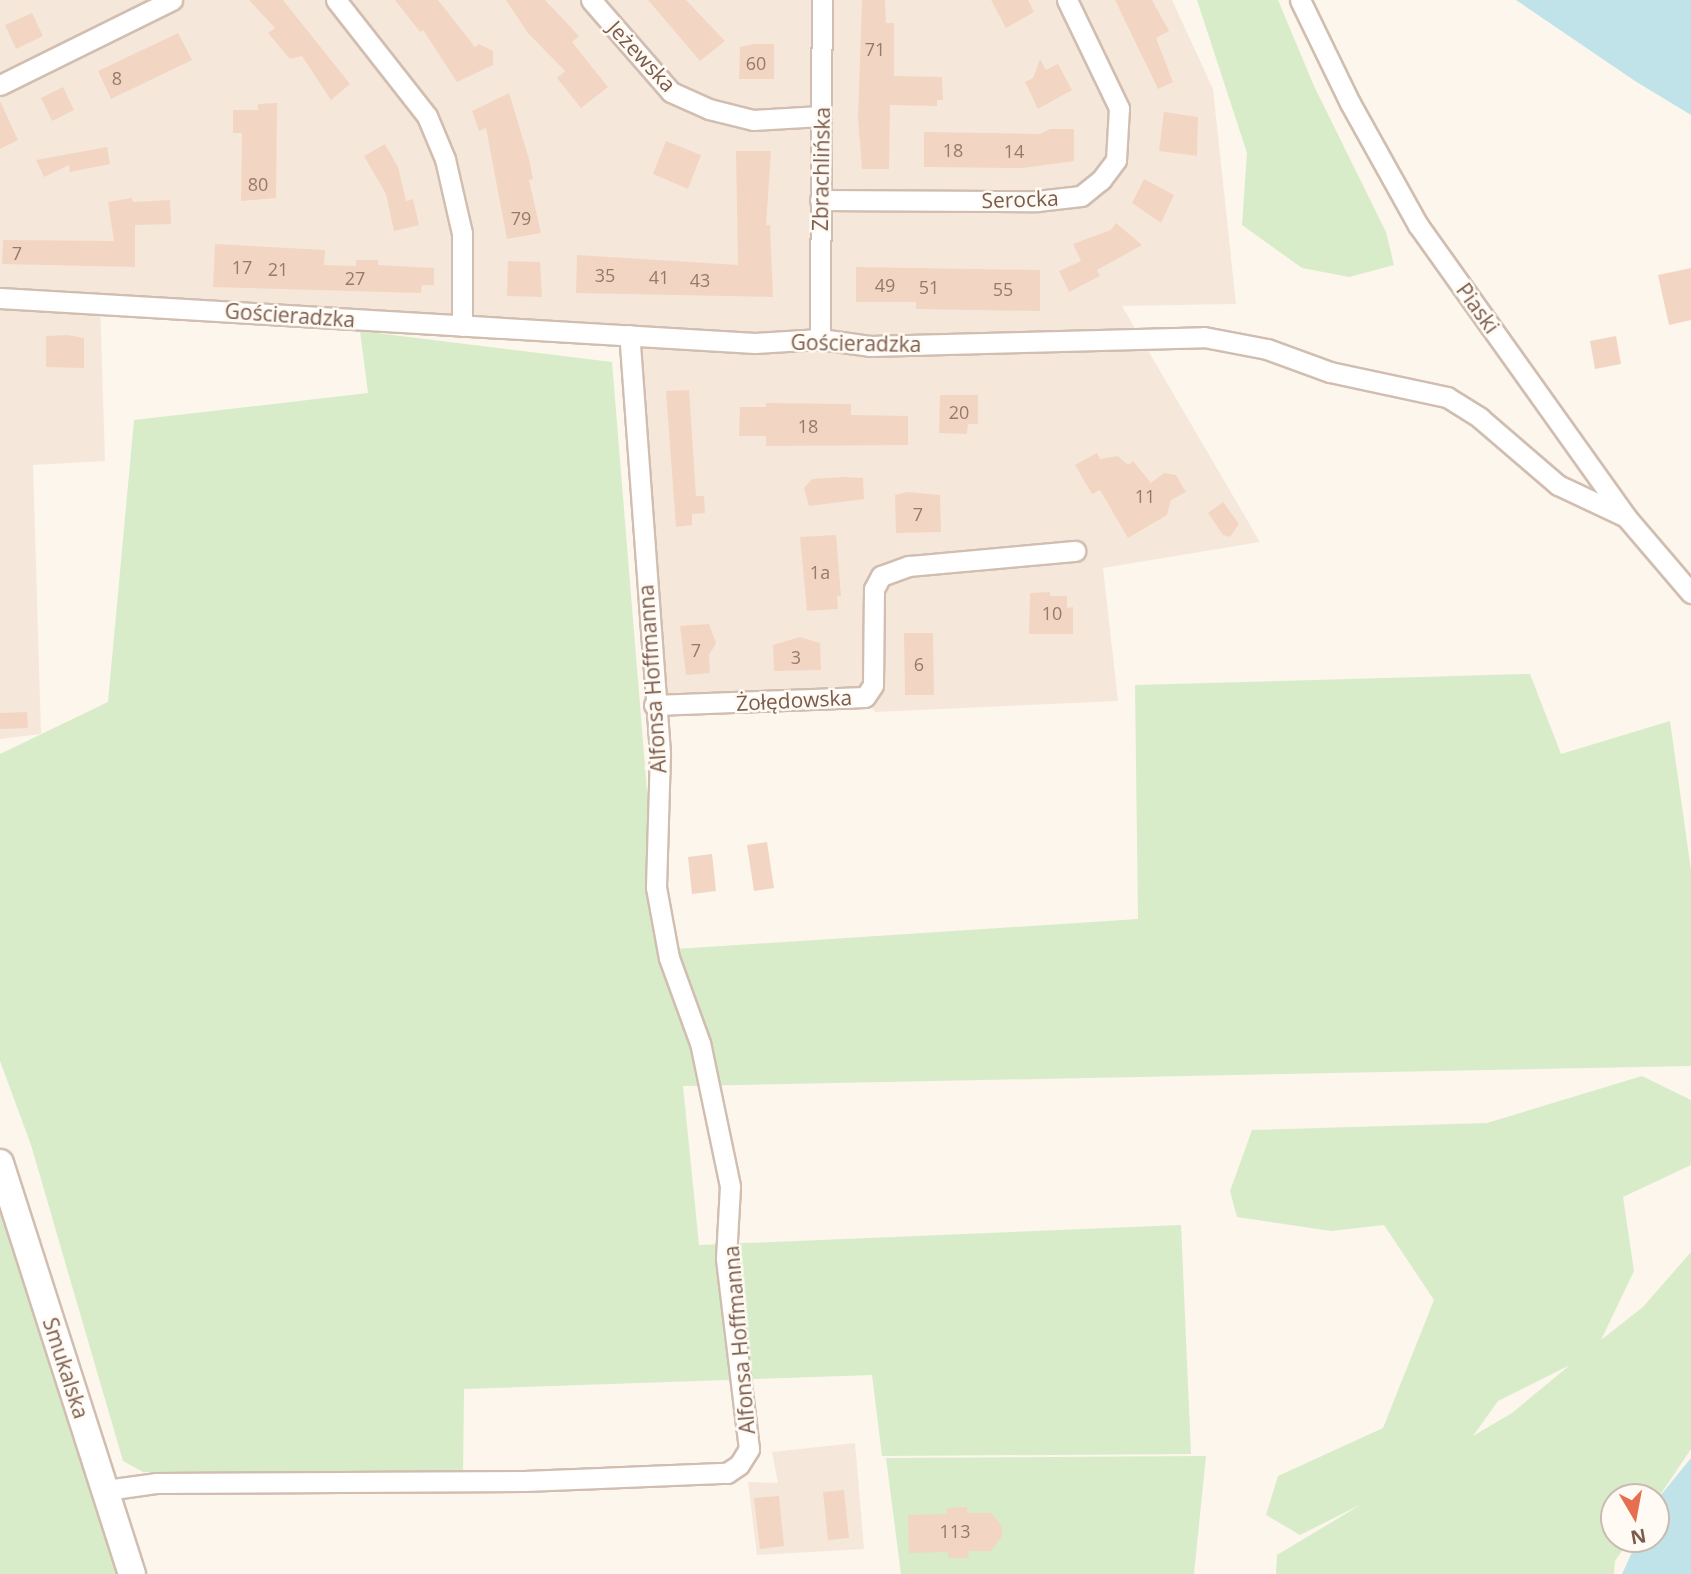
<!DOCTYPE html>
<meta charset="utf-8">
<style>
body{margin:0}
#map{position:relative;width:1691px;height:1574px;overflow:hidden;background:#fdf6ec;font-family:"Open Sans",sans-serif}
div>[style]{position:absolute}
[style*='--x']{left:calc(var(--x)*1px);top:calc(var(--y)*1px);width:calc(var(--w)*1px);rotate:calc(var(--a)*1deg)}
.residential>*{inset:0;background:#f5e8da}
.green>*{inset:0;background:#d8ecc9}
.water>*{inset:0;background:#bfe3e8}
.building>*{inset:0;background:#f3d5c3}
.roads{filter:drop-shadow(2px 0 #d1beb0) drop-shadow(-2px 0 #d1beb0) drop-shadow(0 2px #d1beb0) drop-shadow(0 -2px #d1beb0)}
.street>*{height:19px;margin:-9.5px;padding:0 9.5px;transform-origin:9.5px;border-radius:9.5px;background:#fff}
.secondary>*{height:26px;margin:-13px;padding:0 13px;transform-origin:13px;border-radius:13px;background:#fff}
span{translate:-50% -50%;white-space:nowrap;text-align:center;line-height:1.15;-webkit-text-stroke:5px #fffaf3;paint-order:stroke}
.number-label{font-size:18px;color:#987a6a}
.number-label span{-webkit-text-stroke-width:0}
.street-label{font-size:21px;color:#7a5c4d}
.north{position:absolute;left:1600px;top:1483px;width:70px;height:70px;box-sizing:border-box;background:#fffaf3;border:2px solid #cabbb1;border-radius:50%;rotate:170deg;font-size:19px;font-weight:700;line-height:28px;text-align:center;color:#7a5c4d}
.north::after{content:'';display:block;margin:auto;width:24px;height:32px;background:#e76f51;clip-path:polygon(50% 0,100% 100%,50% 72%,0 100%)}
</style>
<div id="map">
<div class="residential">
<i style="clip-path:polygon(0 0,1172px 0,1213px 89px,1236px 304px,1122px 306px,1260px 542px,1103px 568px,1118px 701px,875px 712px,865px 697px,654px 705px,629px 335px,100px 303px,105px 461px,33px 465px,41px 734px,0 739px)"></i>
<i style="clip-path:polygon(855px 1443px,864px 1549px,757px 1555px,748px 1482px,778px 1483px,772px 1452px)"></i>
</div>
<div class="green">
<i style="clip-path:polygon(1197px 0,1278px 0,1314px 86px,1386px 232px,1394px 265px,1349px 277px,1302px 268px,1242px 225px,1247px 153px)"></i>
<i style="clip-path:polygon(360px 331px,612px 362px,660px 950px,1138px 919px,1135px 685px,1530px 674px,1561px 754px,1670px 721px,1691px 870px,1691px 1066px,683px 1086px,699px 1245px,1181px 1225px,1191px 1454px,882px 1456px,872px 1375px,464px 1389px,463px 1478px,143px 1472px,123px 1461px,31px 1145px,0 1061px,0 754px,108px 702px,134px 420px,368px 393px)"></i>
<i style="clip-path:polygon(evenodd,1642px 1076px,1691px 1100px,1691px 1165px,1623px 1197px,1634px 1271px,1601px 1340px,1643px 1307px,1691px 1252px,1691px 1449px,1656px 1501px,1656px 1497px,1614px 1497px,1614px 1539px,1630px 1539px,1615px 1561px,1614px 1574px,1276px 1574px,1277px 1555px,1362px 1504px,1300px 1535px,1266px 1515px,1278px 1476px,1383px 1428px,1434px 1300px,1384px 1225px,1331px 1231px,1237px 1217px,1230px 1191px,1252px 1130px,1487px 1123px,1642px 1076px,1570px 1365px,1512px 1413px,1473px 1436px,1498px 1401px,1570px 1365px)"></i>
<i style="clip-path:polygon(0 1206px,101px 1498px,118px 1574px,0 1574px)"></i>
<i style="clip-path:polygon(1206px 1456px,1194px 1574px,901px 1574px,886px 1458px)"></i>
</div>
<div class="water">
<i style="clip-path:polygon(1516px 0,1691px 0,1691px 115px,1635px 81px)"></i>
<i style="clip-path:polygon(1691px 1458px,1691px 1574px,1622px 1574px,1638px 1539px,1656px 1539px,1656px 1501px)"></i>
</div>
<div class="building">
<i style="clip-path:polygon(249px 0,283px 0,350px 84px,331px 100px,302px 56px,290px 59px,268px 33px,275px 28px)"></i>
<i style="clip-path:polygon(395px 0,438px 0,475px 47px,479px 44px,493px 51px,493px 65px,457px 82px,423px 30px,420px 32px)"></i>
<i style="clip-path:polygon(506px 0,545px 0,579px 36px,572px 42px,608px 87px,581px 108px,557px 78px,565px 71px,528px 33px)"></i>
<i style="clip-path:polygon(648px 0,686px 0,725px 41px,700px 61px)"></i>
<i style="clip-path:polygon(862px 0,885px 0,886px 23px,894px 23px,894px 76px,942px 77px,943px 100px,937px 100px,937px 106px,890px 105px,889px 169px,862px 169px,858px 118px)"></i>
<i style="clip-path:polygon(991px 0,1028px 0,1034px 12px,1006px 28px)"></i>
<i style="clip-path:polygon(1115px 0,1152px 0,1169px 31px,1156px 38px,1173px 82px,1158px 89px)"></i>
<i style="clip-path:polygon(32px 13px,43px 36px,16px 49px,5px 25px)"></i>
<i style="clip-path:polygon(178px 33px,192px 60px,111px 99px,98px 71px)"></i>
<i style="clip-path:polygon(754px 44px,774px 44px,774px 79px,739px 79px,740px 47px)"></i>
<i style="clip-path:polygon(1040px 59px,1046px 70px,1058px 64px,1072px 90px,1038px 109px,1025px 82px,1033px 78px)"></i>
<i style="clip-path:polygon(63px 87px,74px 110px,52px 121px,41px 98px)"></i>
<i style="clip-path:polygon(509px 93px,529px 159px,533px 179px,529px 180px,541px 233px,507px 239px,486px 128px,479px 131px,472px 111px)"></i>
<i style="clip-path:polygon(0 101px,18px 140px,0 149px)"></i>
<i style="clip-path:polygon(277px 103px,276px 198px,241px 201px,242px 133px,233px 133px,233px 110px,258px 110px,258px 104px)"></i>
<i style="clip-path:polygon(1164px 112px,1198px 117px,1197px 156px,1159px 151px)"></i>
<i style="clip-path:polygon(1050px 129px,1074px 129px,1074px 161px,1023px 168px,924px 167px,924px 132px,1040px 134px)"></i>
<i style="clip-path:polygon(666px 141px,701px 155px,688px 189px,653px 174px)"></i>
<i style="clip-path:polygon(385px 144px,398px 167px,406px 201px,413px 199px,419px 225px,394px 231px,386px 194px,364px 156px)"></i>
<i style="clip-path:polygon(107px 147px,110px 164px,70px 172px,69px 165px,44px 177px,36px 160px)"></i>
<i style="clip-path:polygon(736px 151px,771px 151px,766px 225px,770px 225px,773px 297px,576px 293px,577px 255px,738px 265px)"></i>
<i style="clip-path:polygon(1144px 179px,1174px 195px,1161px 223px,1132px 203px)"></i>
<i style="clip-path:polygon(132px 198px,133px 202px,170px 200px,171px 224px,135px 225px,135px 267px,2px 264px,3px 240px,114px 241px,108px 202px)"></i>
<i style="clip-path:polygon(1116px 223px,1142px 245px,1097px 270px,1100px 276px,1069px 292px,1059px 271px,1081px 261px,1073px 244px,1111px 230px)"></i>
<i style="clip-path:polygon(215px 244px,325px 250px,324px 265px,356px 266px,356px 260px,378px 260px,378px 265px,434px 268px,434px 285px,422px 285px,421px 293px,213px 287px)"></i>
<i style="clip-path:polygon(508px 261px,540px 262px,542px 297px,507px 296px)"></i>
<i style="clip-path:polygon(856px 267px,1040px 270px,1040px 311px,916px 309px,916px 302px,856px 302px)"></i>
<i style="clip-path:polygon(1691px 268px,1691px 320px,1669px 325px,1658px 275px)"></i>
<i style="clip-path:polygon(68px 335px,84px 338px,84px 368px,46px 367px,46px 336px)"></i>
<i style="clip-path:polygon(1616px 336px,1621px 364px,1595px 369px,1590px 341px)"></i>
<i style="clip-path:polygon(689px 390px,696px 496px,704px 496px,705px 513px,692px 514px,692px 525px,676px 527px,666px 391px)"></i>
<i style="clip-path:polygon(940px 395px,978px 395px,978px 424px,968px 424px,967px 434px,939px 433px)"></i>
<i style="clip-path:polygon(766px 403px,851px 404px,851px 415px,908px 416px,908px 445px,766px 446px,766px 436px,739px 436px,740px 407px,766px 407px)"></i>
<i style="clip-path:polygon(1097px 453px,1100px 459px,1118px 456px,1128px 465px,1133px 461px,1151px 483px,1164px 473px,1176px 475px,1186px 492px,1171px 500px,1167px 515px,1128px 538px,1100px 490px,1092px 494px,1075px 465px)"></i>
<i style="clip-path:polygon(844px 477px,863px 478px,864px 499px,809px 506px,804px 488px,812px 479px)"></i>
<i style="clip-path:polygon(907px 492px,940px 495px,941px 532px,896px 533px,895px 495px)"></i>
<i style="clip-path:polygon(1223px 502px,1239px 524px,1230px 537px,1223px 535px,1208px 513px)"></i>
<i style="clip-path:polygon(836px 535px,841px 596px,837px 596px,838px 609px,807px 611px,800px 537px)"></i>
<i style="clip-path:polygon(1050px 592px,1050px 596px,1067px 596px,1067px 608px,1073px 607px,1073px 634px,1029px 634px,1030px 593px)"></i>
<i style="clip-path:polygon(709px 624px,716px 643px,709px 655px,710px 673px,686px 675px,680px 626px)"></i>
<i style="clip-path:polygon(904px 633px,933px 633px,934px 695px,905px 695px)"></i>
<i style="clip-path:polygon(800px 637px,820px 643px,821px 670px,774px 671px,773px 645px)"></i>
<i style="clip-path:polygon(27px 712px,28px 728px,0 729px,0 713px)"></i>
<i style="clip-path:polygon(767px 842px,774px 888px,754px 891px,747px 845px)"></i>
<i style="clip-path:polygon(712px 854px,716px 891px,692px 894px,688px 857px)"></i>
<i style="clip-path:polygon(844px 1490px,849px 1538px,828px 1540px,823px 1492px)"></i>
<i style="clip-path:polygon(779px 1496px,784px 1546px,760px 1549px,754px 1498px)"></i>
<i style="clip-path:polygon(967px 1507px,967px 1513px,991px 1513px,1002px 1526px,1002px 1536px,991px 1551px,968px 1551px,969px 1558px,948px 1558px,948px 1552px,909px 1553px,908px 1515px,947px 1514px,947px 1508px)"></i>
</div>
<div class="roads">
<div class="street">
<i style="--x:336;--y:0;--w:147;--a:51.9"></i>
<i style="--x:427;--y:116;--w:47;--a:67.3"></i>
<i style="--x:445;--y:159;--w:76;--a:77.1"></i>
<i style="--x:462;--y:233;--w:93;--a:90"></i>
<i style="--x:591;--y:0;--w:122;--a:49"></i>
<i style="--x:671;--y:92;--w:42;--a:24.1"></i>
<i style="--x:709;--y:109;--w:45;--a:14"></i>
<i style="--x:753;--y:120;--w:68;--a:-3.4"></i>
<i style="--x:1300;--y:0;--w:114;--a:64.1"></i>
<i style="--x:1350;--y:103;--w:140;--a:60.9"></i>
<i style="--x:1418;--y:225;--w:359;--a:54.5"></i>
<i style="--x:1626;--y:517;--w:100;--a:49.5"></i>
<i style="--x:0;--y:85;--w:192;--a:-26.3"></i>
<i style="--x:820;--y:200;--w:217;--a:0.3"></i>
<i style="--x:1037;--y:201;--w:44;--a:-6.5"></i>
<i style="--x:1081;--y:196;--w:26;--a:-39"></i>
<i style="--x:1101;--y:180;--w:25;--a:-53"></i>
<i style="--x:1116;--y:160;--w:52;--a:-86.7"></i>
<i style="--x:1119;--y:108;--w:120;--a:-115.7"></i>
<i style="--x:0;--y:298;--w:756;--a:3.41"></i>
<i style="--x:755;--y:343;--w:65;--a:-3.5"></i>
<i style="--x:820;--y:339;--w:50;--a:8"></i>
<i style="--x:870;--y:346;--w:334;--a:-1.5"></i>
<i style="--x:1204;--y:337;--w:64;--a:10.8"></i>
<i style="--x:1267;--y:349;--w:67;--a:20.1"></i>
<i style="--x:1330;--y:372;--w:120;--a:12.1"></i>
<i style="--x:1447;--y:397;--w:39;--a:32"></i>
<i style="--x:1480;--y:418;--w:103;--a:40.7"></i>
<i style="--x:1558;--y:485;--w:75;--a:25.2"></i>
<i style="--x:820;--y:339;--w:339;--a:-89.7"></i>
<i style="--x:654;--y:705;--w:211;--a:-2.2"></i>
<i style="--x:865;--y:697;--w:14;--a:-56"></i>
<i style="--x:873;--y:685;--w:96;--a:-89.4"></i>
<i style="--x:874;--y:589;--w:15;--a:-62"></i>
<i style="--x:881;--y:576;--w:30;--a:-20"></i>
<i style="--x:909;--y:566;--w:167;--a:-5.2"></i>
<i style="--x:106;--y:1490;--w:50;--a:-8"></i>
<i style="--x:156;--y:1483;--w:368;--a:-0.3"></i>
<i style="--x:524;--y:1481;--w:203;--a:-2.3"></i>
<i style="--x:727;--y:1473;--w:14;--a:-34"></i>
<i style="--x:739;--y:1465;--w:19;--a:-58"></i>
<i style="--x:749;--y:1449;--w:192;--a:-96.9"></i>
<i style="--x:726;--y:1258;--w:72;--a:-86.8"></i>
<i style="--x:730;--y:1186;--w:146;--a:-101.8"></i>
<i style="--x:700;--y:1043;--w:90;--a:-110"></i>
<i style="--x:669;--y:958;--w:72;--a:-100.4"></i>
<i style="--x:656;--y:887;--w:134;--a:-88.3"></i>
<i style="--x:660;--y:753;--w:419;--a:-94.2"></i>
</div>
<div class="secondary">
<i style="--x:0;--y:1163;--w:432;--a:72.2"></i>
</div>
</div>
<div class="number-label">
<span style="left:875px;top:49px">71</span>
<span style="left:756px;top:63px">60</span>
<span style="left:117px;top:78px">8</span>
<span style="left:953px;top:150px">18</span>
<span style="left:1014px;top:151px">14</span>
<span style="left:258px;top:184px">80</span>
<span style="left:521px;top:218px">79</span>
<span style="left:17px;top:253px">7</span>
<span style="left:242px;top:267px">17</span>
<span style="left:278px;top:269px">21</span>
<span style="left:605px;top:275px">35</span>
<span style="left:659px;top:277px">41</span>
<span style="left:355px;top:278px">27</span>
<span style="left:700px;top:280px">43</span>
<span style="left:885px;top:285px">49</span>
<span style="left:929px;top:287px">51</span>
<span style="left:1003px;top:289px">55</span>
<span style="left:959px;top:412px">20</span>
<span style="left:808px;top:426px">18</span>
<span style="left:1145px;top:496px">11</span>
<span style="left:918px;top:514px">7</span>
<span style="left:820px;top:572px">1a</span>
<span style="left:1052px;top:613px">10</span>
<span style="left:696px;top:650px">7</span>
<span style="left:796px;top:657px">3</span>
<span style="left:919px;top:664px">6</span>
<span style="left:955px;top:1531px">113</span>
</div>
<div class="street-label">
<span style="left:642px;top:56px;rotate:47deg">Jeżewska</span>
<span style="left:821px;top:169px;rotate:-89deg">Zbrachlińska</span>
<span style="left:1020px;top:199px;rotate:-2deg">Serocka</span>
<span style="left:1478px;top:308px;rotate:54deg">Piaski</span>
<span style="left:290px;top:315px;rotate:4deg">Gościeradzka</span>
<span style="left:856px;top:343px;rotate:1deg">Gościeradzka</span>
<span style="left:652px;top:679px;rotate:-94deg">Alfonsa Hoffmanna</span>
<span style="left:794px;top:700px;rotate:-3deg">Żołędowska</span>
<span style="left:739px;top:1340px;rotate:-95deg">Alfonsa Hoffmanna</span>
<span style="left:66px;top:1368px;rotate:72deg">Smukalska</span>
</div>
<div class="north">N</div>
</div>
